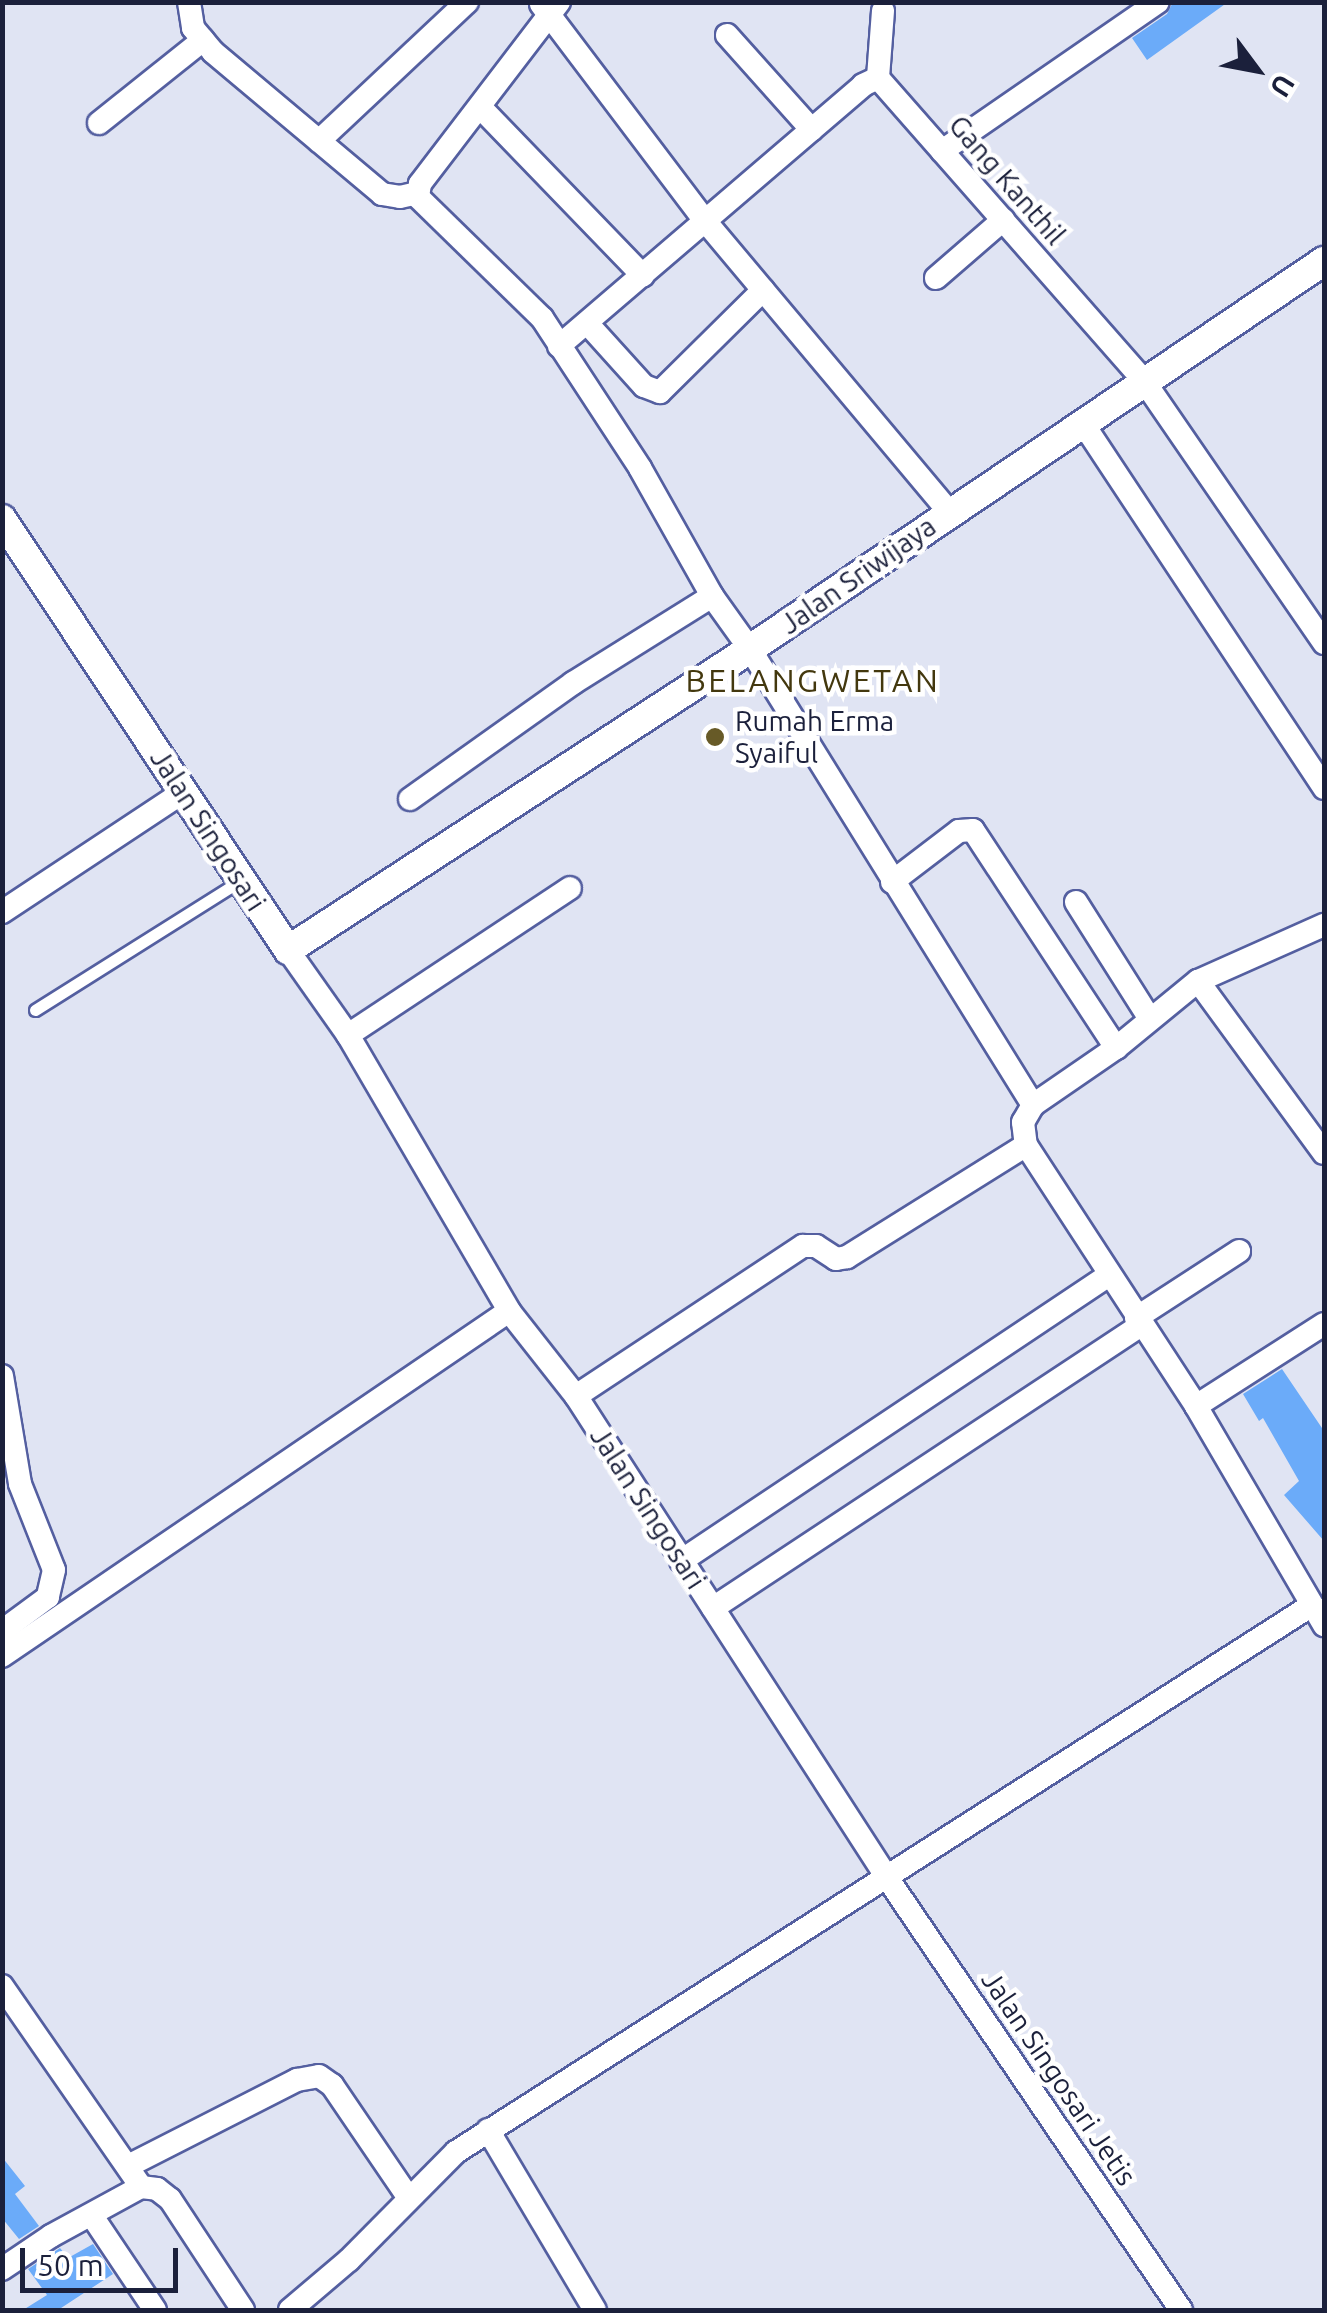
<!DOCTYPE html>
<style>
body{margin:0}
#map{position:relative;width:1327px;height:2313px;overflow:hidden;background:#e0e4f3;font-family:Ubuntu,sans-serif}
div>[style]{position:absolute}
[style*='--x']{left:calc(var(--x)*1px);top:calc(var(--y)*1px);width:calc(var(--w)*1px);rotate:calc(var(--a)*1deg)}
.building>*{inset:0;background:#6babf9}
.roads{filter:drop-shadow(2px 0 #545fa0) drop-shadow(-2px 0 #545fa0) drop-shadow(0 2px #545fa0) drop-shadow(0 -2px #545fa0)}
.service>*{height:11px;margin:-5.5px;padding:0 5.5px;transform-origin:5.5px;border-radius:5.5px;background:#fff}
.minor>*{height:22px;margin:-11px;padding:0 11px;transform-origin:11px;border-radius:11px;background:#fff}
.tertiary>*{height:28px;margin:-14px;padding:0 14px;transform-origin:14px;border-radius:14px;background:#fff}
.dots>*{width:28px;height:28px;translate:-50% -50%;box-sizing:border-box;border:5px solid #fff;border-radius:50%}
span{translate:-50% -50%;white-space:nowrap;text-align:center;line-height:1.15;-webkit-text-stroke:9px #fff;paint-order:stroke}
.street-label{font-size:28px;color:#1b203b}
.poi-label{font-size:28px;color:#1b203b}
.left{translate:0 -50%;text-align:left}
.quarter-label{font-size:32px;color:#43380e;letter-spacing:2.5px}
.frame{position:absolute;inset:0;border:5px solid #1b203b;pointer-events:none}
.north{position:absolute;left:1207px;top:20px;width:100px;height:100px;-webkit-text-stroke:8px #fff;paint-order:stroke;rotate:122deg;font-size:28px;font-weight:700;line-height:40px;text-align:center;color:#1b203b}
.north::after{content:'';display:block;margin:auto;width:35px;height:45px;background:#1b203b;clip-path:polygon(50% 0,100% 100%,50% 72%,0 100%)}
.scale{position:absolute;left:20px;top:2248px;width:158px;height:45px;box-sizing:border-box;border:5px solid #1b203b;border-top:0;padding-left:12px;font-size:30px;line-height:35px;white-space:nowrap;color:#1b203b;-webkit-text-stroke:8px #fff;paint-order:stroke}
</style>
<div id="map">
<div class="building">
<i style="clip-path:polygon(1173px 2px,1228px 2px,1147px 60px,1132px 38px,1167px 14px)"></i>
<i style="clip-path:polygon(1282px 1369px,1324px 1431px,1324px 1541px,1284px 1495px,1299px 1481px,1263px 1418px,1259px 1421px,1243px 1394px)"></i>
<i style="clip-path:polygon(2px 2157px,25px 2186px,15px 2194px,39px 2226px,19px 2239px,2px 2218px)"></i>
<i style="clip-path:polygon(93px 2244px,113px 2274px,58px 2310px,23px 2310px,47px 2295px,28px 2269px,60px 2248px,68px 2258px)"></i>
</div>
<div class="roads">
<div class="service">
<i style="--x:35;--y:1010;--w:242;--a:-32.2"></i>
</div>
<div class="minor">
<i style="--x:189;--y:2;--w:26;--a:81"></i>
<i style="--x:193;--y:28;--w:31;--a:50"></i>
<i style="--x:213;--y:52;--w:221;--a:40"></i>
<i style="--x:382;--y:194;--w:18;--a:9"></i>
<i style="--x:400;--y:197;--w:18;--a:-13"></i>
<i style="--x:559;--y:2;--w:229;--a:127.4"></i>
<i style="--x:420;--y:184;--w:13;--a:99"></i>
<i style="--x:418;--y:197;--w:173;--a:44.3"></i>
<i style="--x:542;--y:318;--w:179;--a:56.8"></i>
<i style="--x:640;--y:468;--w:147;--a:60.6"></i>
<i style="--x:712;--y:596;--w:65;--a:54.4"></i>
<i style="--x:750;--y:649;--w:537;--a:58.18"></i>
<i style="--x:1033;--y:1105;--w:20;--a:120"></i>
<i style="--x:1023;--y:1122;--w:23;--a:83"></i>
<i style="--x:1026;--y:1145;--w:311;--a:56.9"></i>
<i style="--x:1196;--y:1406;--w:254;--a:59.7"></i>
<i style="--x:541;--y:4;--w:273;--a:52.9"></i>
<i style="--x:706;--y:222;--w:378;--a:50"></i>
<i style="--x:883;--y:11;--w:67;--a:94.3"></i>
<i style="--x:878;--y:78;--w:403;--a:48.7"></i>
<i style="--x:1144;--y:381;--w:318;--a:55.5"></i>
<i style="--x:727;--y:35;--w:127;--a:48.2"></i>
<i style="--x:481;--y:108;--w:233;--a:46"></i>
<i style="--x:99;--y:123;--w:133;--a:-38.6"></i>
<i style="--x:319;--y:141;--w:203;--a:-43.2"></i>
<i style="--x:942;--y:151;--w:262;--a:-34.6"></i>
<i style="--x:936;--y:278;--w:89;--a:-40.9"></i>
<i style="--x:587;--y:323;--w:85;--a:47.9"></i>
<i style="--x:644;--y:386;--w:17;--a:21"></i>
<i style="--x:660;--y:392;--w:145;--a:-44.7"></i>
<i style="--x:559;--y:346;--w:401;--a:-40.6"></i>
<i style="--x:863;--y:85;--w:17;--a:-25"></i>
<i style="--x:1082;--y:422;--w:439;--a:56.5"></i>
<i style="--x:410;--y:799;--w:200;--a:-35.4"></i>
<i style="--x:573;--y:683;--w:164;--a:-32"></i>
<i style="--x:892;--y:882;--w:84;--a:-37.3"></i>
<i style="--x:959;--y:831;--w:14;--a:-4"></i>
<i style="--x:973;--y:830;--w:261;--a:56.7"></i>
<i style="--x:1076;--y:902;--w:138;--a:57.7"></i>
<i style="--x:2;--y:912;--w:216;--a:-33.5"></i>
<i style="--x:288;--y:950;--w:104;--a:54.8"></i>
<i style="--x:348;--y:1035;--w:320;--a:59.7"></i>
<i style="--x:509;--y:1311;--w:108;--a:51.8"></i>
<i style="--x:576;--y:1396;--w:575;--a:57.14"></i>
<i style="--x:888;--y:1879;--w:521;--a:55.79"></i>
<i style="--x:1198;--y:981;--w:213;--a:53.8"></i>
<i style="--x:348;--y:1035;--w:266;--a:-33.5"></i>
<i style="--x:1033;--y:1105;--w:101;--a:-34.5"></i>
<i style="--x:1116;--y:1048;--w:106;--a:-39.3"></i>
<i style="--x:1198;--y:981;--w:138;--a:-24"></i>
<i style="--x:1136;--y:1318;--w:123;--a:-33"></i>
<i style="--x:2;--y:1376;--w:109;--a:80.5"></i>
<i style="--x:20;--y:1484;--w:92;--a:68.4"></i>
<i style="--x:54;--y:1570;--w:28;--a:103"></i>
<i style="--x:48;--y:1597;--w:57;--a:143.5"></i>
<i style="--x:576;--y:1396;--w:272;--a:-33.5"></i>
<i style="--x:803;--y:1246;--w:13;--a:0"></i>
<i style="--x:816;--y:1246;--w:24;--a:33"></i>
<i style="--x:836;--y:1259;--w:11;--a:-10"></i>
<i style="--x:847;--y:1257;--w:211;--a:-32"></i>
<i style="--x:1196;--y:1406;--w:152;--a:-32.6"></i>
<i style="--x:681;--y:1561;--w:515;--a:-33.75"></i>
<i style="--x:713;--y:1608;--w:513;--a:-33.47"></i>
<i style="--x:2;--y:1656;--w:613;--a:-34.23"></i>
<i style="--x:2;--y:1986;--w:244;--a:55.3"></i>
<i style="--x:141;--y:2187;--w:16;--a:7"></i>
<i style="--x:157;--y:2189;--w:16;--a:38"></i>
<i style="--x:170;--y:2199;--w:133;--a:56.7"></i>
<i style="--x:488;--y:2130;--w:209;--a:59.3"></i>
<i style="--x:128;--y:2166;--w:190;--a:-27"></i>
<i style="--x:297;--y:2080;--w:22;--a:-10"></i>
<i style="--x:319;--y:2076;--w:16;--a:35"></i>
<i style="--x:332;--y:2085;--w:135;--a:55.8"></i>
<i style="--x:92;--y:2216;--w:113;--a:56.2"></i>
<i style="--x:2;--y:2269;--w:59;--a:-34"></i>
<i style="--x:51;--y:2236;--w:102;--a:-28.6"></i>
<i style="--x:290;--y:2310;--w:77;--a:-40.3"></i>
<i style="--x:349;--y:2260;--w:152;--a:-45.3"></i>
<i style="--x:456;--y:2152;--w:1016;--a:-32.58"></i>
</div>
<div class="tertiary">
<i style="--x:2;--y:519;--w:517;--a:56.43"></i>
<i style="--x:288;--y:950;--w:551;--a:-33.08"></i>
<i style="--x:750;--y:649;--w:693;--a:-34.06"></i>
</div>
</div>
<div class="dots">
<i style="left:715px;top:737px;background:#675a27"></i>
</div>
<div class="street-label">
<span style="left:1007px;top:180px;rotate:49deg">Gang Kanthil</span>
<span style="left:858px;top:575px;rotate:-35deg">Jalan Sriwijaya</span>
<span style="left:208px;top:830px;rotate:57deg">Jalan Singosari</span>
<span style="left:648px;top:1508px;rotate:57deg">Jalan Singosari</span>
<span style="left:1059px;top:2078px;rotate:56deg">Jalan Singosari Jetis</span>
</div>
<div class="poi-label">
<span class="left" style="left:735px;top:737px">Rumah Erma<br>Syaiful</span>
</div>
<div class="quarter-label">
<span style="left:813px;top:680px">BELANGWETAN</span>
</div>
<div class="frame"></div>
<div class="north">U</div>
<div class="scale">50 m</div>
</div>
